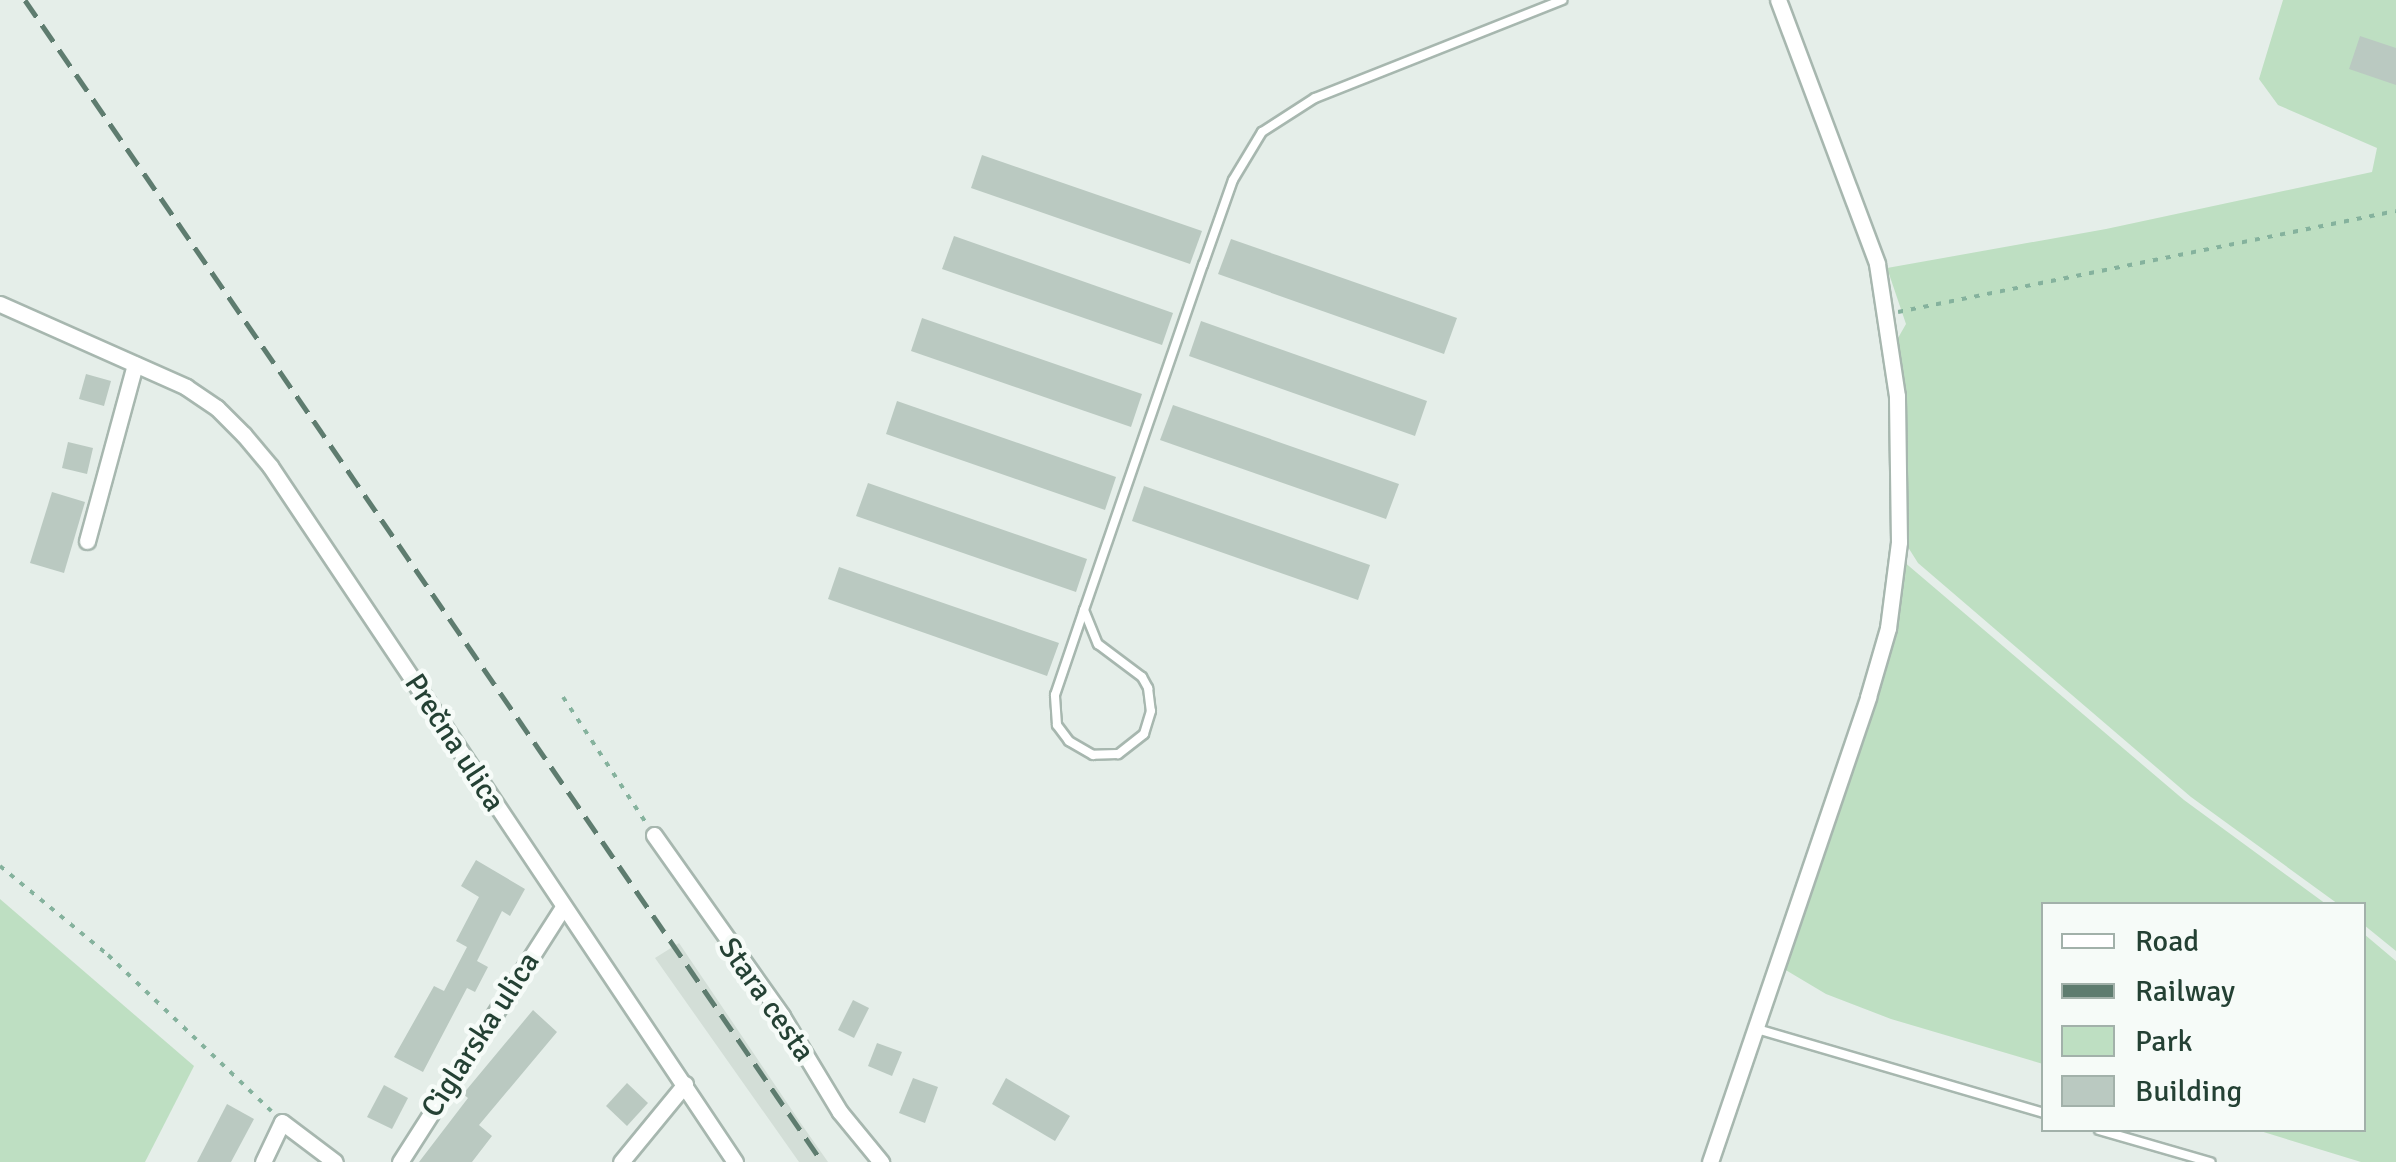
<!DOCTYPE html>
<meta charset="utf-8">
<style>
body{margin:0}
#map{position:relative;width:2396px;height:1162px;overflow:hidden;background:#e5eee9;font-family:Signika,sans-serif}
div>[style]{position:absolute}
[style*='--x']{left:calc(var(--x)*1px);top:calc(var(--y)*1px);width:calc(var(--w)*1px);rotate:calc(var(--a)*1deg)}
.built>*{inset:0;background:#d3ded7}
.green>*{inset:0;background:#bedfc2}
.building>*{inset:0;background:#bac9c1}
.path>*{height:4px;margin-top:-2px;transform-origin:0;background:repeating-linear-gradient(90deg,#85b29d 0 5px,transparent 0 13px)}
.roads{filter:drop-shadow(2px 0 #a7b7af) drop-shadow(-2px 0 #a7b7af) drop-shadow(0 2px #a7b7af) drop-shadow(0 -2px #a7b7af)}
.lane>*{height:8px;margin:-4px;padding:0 4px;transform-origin:4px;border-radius:4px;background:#fff}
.street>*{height:15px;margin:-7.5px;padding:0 7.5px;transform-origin:7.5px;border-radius:7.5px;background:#fff}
.rail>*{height:5px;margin-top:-2.5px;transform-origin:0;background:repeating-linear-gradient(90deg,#5e7c6f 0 20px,transparent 0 30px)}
span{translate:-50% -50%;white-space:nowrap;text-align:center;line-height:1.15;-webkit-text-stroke:9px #f6fbf8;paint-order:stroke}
.street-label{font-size:30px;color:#244134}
.legend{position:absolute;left:2041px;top:902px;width:325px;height:230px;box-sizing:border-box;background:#f6fbf8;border:2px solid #a2b1aa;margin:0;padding:12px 18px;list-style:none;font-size:30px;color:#244134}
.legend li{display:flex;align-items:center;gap:20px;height:50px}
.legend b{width:50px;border:2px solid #a2b1aa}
</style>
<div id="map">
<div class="built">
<i style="clip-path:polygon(679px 943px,802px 1125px,828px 1162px,799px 1162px,655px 958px)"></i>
</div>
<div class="green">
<i style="clip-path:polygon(2283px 0,2396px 0,2396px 951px,2364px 925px,2364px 904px,2338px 904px,2191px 797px,1918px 563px,1906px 544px,1897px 351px,1898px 338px,1906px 324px,1887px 268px,2106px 229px,2372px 172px,2377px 148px,2278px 105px,2259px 79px)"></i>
<i style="clip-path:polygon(1903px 561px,2184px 800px,2326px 904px,2044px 904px,2043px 1064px,1891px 1019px,1826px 994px,1784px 969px,1874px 700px,1894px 629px)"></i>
<i style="clip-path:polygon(0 899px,194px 1066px,145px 1162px,0 1162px)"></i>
<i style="clip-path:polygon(2364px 934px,2396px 961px,2396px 1162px,2361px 1162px,2257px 1130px,2364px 1130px)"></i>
</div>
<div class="building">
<i style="clip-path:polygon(2360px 36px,2396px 48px,2396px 85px,2349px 69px)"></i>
<i style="clip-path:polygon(982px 155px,1202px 231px,1190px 264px,971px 188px)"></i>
<i style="clip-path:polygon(954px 236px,1173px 313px,1162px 345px,942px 269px)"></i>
<i style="clip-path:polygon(1231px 239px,1457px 318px,1444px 354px,1218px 274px)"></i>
<i style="clip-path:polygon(922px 318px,1142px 394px,1131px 427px,911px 351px)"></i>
<i style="clip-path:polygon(1201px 321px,1427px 401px,1415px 436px,1189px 356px)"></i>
<i style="clip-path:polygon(86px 374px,111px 381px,104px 406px,79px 399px)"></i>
<i style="clip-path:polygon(897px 401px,1116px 477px,1105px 510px,886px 434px)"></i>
<i style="clip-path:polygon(1173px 405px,1399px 484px,1386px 519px,1160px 440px)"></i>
<i style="clip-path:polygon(68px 442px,93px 448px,87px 474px,62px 468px)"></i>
<i style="clip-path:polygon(868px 483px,1087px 559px,1076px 592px,856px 516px)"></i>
<i style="clip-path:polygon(1144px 486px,1370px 565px,1358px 600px,1132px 521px)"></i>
<i style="clip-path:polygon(52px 492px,85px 502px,64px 573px,30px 563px)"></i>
<i style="clip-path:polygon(839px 567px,1059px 643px,1047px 676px,828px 599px)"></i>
<i style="clip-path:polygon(476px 860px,525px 889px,510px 916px,502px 911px,477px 961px,488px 967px,475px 992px,467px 988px,423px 1072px,394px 1057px,434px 986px,444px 991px,467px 947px,456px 941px,479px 897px,461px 886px)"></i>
<i style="clip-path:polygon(853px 1000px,869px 1008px,854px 1038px,838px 1030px)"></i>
<i style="clip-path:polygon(533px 1010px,557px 1032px,479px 1125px,492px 1136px,472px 1162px,419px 1162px,468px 1098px,463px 1094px)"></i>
<i style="clip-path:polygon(877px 1043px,902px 1052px,892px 1076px,868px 1066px)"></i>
<i style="clip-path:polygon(913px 1078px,938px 1087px,925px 1123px,899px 1113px)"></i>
<i style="clip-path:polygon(1006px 1078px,1070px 1116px,1055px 1141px,992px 1104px)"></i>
<i style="clip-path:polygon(627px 1083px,648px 1103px,627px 1126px,606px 1106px)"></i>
<i style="clip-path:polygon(384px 1085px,408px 1098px,392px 1129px,367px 1117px)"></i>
<i style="clip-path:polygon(227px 1104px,254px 1119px,231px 1162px,197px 1162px)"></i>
</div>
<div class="path">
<i style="--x:1898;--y:312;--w:508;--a:-11.46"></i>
<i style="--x:563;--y:697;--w:151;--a:56.6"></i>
<i style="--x:0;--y:866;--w:140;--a:39.5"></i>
<i style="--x:108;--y:955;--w:226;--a:43.7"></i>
</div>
<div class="roads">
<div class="lane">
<i style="--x:1084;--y:610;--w:37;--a:68"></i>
<i style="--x:1098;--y:644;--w:55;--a:36.9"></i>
<i style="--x:1142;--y:677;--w:13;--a:61"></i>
<i style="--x:1148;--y:688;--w:23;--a:83"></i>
<i style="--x:1151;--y:711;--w:24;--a:107"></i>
<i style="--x:1144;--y:734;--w:33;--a:142"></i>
<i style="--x:1118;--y:754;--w:25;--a:178"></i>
<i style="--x:1093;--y:755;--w:28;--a:-150"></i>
<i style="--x:1069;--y:741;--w:20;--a:-127"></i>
<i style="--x:1057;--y:725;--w:30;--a:-94"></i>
<i style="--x:1055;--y:695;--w:90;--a:-71.2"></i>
<i style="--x:1084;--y:610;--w:365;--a:-71"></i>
<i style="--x:1203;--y:265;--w:90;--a:-70.6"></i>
<i style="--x:1233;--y:180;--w:56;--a:-58.9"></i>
<i style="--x:1262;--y:132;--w:63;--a:-32.7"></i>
<i style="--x:1315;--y:98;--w:266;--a:-21.6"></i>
<i style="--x:1757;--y:1029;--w:299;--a:16.3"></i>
<i style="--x:2099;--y:1130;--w:116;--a:16.1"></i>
</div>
<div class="street">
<i style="--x:0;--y:304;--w:204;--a:24"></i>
<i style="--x:186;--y:387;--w:37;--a:34"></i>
<i style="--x:217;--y:408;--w:38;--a:45"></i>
<i style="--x:244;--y:435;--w:40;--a:50"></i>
<i style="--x:270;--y:466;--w:837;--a:56.25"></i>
<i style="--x:87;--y:541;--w:183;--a:-74.8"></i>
<i style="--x:654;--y:835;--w:222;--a:54.7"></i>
<i style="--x:782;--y:1016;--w:112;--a:58.9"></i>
<i style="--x:840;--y:1112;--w:65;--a:50.6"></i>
<i style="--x:263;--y:1162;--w:44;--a:-64.6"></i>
<i style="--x:282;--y:1122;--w:66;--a:37"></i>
<i style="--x:400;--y:1162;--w:300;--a:-57.4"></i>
<i style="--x:621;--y:1162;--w:101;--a:-50.6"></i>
<i style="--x:1710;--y:1162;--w:491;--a:-71.2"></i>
<i style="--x:1868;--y:697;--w:72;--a:-73.8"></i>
<i style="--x:1888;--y:628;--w:87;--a:-82.7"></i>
<i style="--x:1899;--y:542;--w:146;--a:-90.8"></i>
<i style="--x:1897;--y:396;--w:134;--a:-98.6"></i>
<i style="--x:1877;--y:263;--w:281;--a:-110.6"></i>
</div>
</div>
<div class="rail">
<i style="--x:25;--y:0;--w:1409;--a:55.55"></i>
</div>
<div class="street-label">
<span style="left:454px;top:743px;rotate:57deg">Prečna ulica</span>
<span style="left:766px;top:1000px;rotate:55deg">Stara cesta</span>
<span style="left:481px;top:1035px;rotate:-57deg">Ciglarska ulica</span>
</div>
<ul class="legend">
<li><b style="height:12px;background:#fff"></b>Road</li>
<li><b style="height:12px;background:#5e7c6f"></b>Railway</li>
<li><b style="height:28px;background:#bedfc2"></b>Park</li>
<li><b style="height:28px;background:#bac9c1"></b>Building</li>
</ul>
</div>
